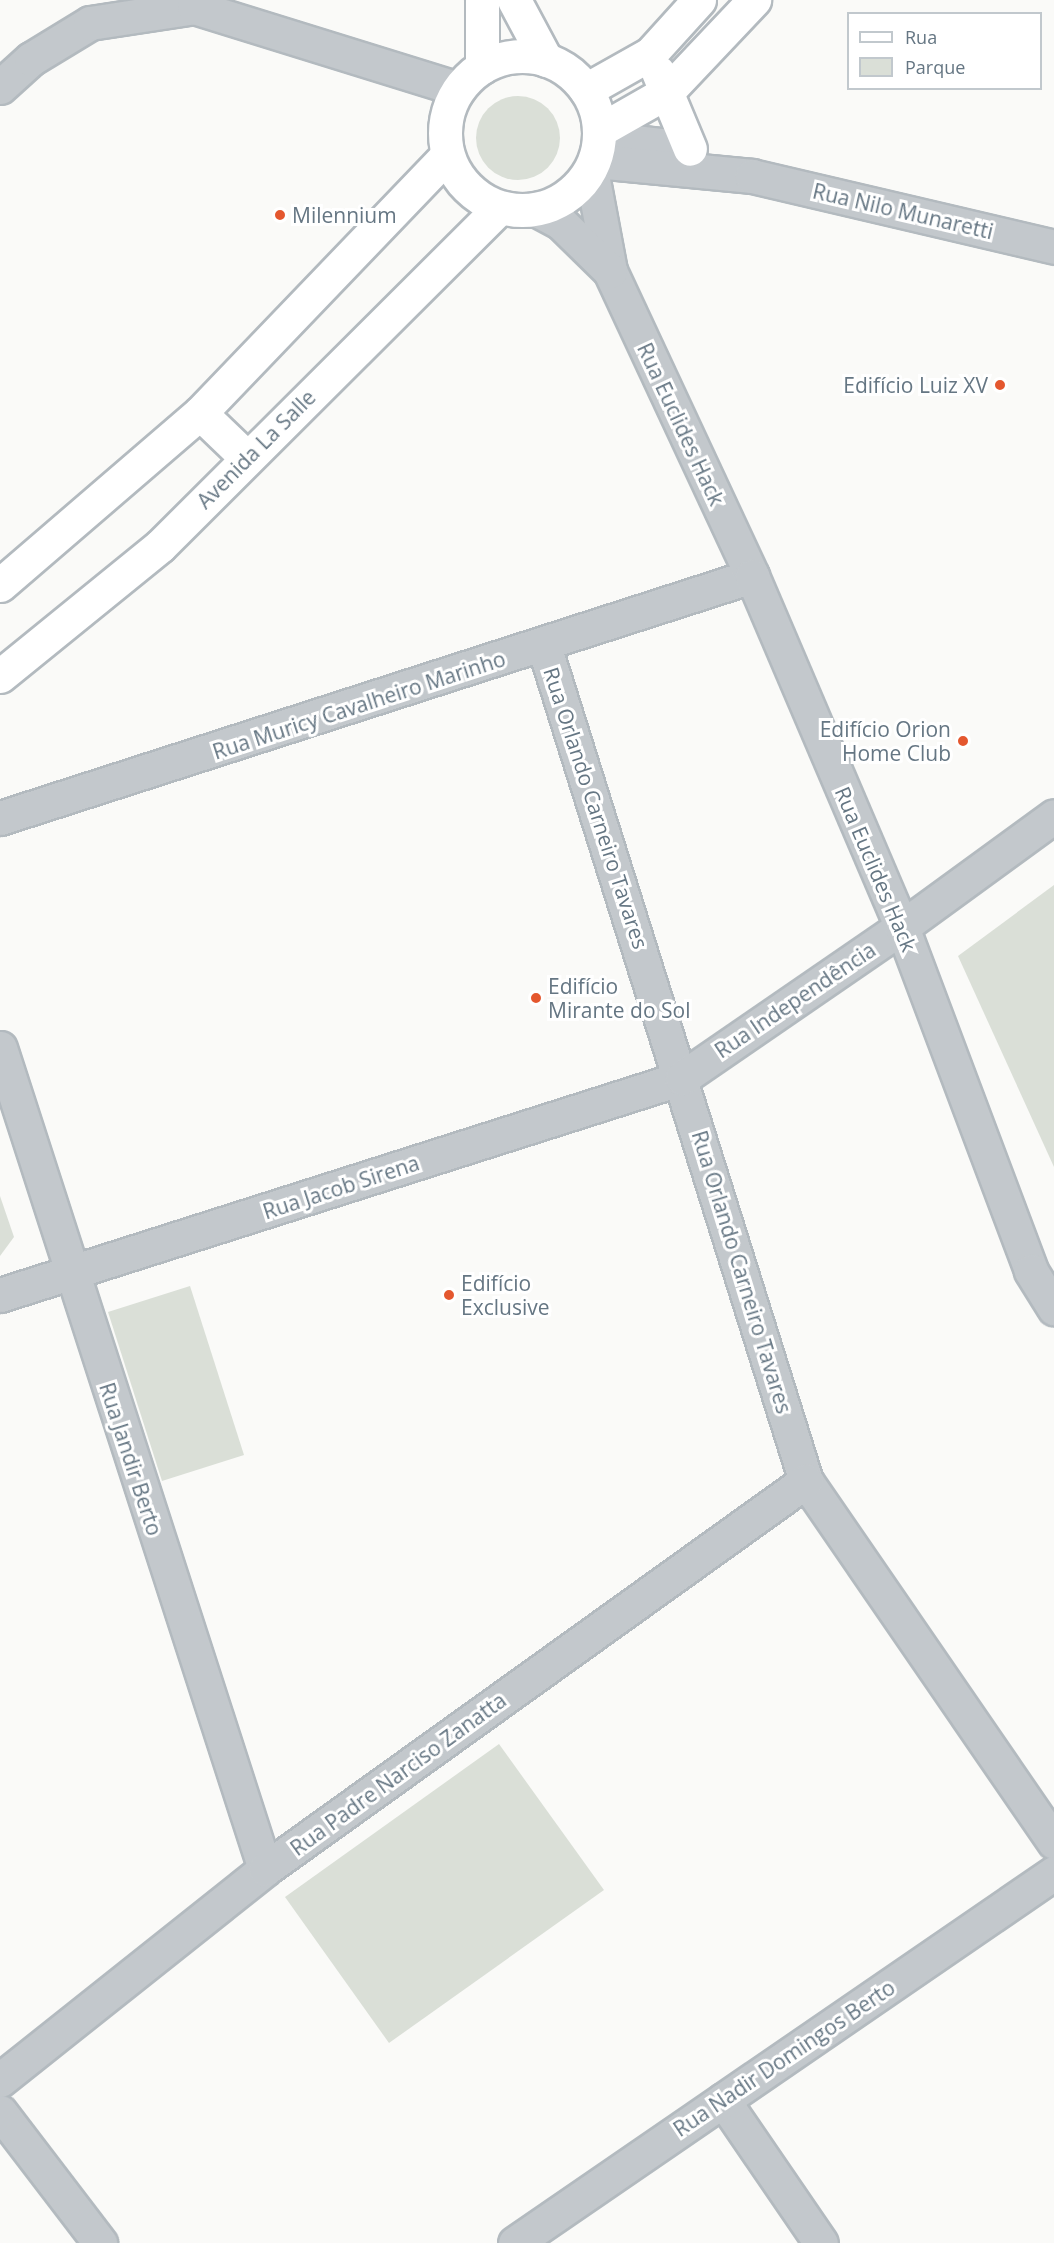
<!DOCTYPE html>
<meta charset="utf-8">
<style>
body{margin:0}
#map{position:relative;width:1054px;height:2243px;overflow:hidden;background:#fafaf8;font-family:"Open Sans",sans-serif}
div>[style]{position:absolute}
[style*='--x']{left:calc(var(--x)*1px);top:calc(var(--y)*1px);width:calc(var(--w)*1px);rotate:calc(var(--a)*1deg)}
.green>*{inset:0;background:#dadfd7}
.round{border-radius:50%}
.roads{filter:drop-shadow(2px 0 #b3babf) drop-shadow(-2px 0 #b3babf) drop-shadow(0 2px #b3babf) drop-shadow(0 -2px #b3babf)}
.minor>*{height:33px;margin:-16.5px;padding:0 16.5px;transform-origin:16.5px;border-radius:16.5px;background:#c3c8cc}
.tertiary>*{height:33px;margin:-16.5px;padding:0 16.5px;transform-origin:16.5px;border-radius:16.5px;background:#c3c8cc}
.secondary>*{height:33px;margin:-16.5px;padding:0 16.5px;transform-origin:16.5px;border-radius:16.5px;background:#fff}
.secondary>.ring{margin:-16.5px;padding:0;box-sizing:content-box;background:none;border:33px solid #fff;border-radius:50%}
.dots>*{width:16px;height:16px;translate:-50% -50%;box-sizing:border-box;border:3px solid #fff;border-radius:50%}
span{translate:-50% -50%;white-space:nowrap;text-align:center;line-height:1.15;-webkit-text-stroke:6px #fff;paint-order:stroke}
.street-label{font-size:21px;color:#657683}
.poi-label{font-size:21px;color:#657683}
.left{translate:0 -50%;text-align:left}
.right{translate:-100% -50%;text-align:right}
.legend{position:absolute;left:847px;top:12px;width:195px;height:78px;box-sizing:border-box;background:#fff;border:2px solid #c1c8cd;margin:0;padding:8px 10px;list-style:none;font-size:18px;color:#657683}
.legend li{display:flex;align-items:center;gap:12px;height:30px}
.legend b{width:30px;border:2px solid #c1c8cd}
</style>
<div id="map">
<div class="green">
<i class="round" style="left:476px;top:96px;width:84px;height:84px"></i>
<i style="clip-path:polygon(1054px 885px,1054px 1167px,958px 956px)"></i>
<i style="clip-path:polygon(0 1196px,14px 1237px,0 1256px)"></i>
<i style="clip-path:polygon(190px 1286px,244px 1455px,162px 1481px,108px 1312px)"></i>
<i style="clip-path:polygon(499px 1744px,604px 1890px,389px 2043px,285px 1897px)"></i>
</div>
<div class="roads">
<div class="minor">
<i style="--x:0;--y:87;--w:42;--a:-42.1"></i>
<i style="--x:31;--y:59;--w:69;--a:-31.4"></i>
<i style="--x:90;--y:23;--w:105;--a:-8.7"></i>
<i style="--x:194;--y:7;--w:277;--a:17.2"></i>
<i style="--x:544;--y:646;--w:875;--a:72.58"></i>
<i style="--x:806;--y:1481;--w:438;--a:55.5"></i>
<i style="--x:0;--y:818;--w:790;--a:-17.84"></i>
<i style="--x:0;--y:1048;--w:863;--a:72.11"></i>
<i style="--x:0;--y:1295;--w:716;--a:-17.65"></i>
<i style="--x:682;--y:1078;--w:267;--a:-34.5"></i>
<i style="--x:0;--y:2080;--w:339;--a:-38.5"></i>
<i style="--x:265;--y:1869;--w:666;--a:-35.65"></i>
<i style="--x:723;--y:2100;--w:173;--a:55.6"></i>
<i style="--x:0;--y:2112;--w:165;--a:52.6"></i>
<i style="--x:515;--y:2243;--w:654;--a:-34.47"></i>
</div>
<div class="tertiary">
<i style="--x:600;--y:138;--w:69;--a:6.6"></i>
<i style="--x:596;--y:161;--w:157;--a:5.5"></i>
<i style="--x:752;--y:176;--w:310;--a:13.2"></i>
<i style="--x:591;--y:169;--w:104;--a:79.4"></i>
<i style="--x:610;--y:271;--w:336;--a:65"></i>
<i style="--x:752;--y:576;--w:382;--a:66.9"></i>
<i style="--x:902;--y:927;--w:367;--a:69.4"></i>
<i style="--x:1031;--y:1271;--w:44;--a:58.1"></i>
<i style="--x:537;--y:210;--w:26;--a:28"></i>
<i style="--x:560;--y:222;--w:70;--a:44.4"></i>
<i style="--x:902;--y:927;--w:188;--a:-36.1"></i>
</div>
<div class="secondary">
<i style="--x:514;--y:0;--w:68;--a:61.9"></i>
<i class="ring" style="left:445px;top:56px;width:121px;height:121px"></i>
<i style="--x:482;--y:67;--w:67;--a:-90"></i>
<i style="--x:658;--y:72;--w:83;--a:67.4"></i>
<i style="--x:586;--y:90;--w:73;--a:-29.4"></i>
<i style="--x:650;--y:54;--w:73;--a:-47.8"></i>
<i style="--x:600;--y:130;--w:77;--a:-29.6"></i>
<i style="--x:667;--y:92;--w:127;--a:-46.6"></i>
<i style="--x:200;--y:413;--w:65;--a:43.8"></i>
<i style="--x:0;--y:585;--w:264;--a:-40.7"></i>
<i style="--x:200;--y:413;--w:357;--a:-46.2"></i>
<i style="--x:0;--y:676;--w:206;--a:-39.1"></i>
<i style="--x:160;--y:546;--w:479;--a:-44.9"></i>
</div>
</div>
<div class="dots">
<i style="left:280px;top:215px;background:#e4572e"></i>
<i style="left:1000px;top:385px;background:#e4572e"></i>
<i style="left:963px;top:741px;background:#e4572e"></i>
<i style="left:536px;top:998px;background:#e4572e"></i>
<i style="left:449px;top:1295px;background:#e4572e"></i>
</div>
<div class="street-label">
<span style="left:903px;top:211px;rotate:13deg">Rua Nilo Munaretti</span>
<span style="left:681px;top:424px;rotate:65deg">Rua Euclides Hack</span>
<span style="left:256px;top:449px;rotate:-45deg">Avenida La Salle</span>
<span style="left:359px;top:705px;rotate:-18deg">Rua Muricy Cavalheiro Marinho</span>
<span style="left:596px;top:808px;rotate:72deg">Rua Orlando Carneiro Tavares</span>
<span style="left:876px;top:869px;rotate:67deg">Rua Euclides Hack</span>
<span style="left:795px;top:1000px;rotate:-34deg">Rua Independência</span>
<span style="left:341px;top:1187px;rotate:-18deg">Rua Jacob Sirena</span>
<span style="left:742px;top:1272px;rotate:73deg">Rua Orlando Carneiro Tavares</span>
<span style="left:131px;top:1459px;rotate:72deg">Rua Jandir Berto</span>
<span style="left:398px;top:1774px;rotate:-36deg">Rua Padre Narciso Zanatta</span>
<span style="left:784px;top:2058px;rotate:-34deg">Rua Nadir Domingos Berto</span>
</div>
<div class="poi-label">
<span class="left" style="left:292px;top:215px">Milennium</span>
<span class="right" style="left:988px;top:385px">Edifício Luiz XV</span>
<span class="right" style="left:951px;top:741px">Edifício Orion<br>Home Club</span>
<span class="left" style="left:548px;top:998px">Edifício<br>Mirante do Sol</span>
<span class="left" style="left:461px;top:1295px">Edifício<br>Exclusive</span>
</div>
<ul class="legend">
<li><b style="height:8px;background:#fff"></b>Rua</li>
<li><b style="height:16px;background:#dadfd7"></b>Parque</li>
</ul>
</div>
